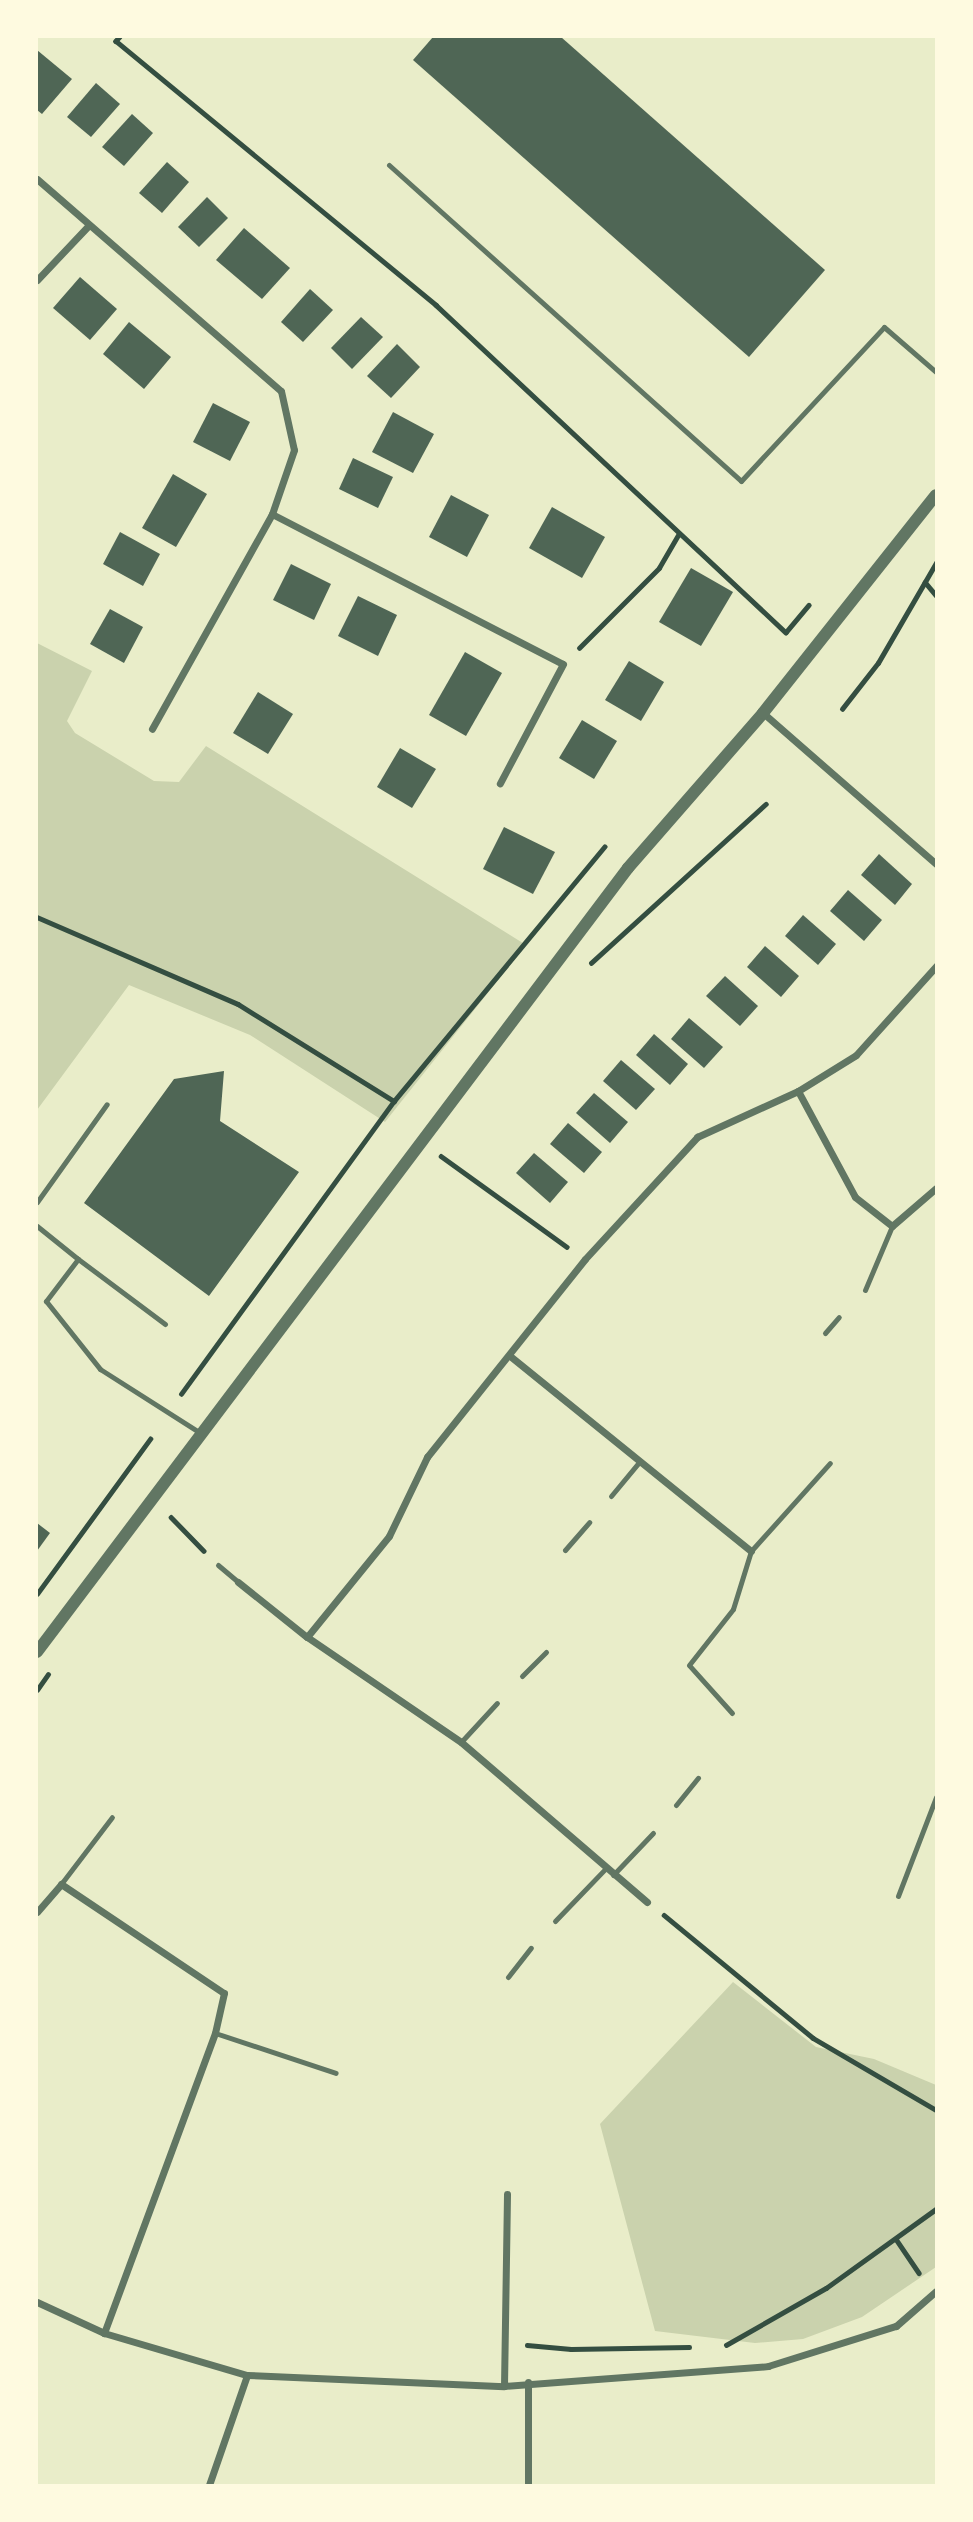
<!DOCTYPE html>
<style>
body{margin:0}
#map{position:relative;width:973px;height:2522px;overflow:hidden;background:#e9edc9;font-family:"Zilla Slab",serif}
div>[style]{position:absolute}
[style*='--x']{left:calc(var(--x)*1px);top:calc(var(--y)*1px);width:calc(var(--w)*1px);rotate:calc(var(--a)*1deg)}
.green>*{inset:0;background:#cad2ad}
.building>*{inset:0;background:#4f6655}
.path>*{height:4.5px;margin:-2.25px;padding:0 2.25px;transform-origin:2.25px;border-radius:2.25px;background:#344e41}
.service>*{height:5px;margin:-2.5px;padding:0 2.5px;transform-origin:2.5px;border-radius:2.5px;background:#617663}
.minor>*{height:7px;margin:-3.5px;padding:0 3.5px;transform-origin:3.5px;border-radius:3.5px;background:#617663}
.tertiary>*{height:12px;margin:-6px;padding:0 6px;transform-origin:6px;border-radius:6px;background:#617663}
span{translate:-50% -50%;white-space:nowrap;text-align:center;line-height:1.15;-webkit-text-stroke:5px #fefae0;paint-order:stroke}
.frame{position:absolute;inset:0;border:38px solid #fefae0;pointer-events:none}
</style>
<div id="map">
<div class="green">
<i style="clip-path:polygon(37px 643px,92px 671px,67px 721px,75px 733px,154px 781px,179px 782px,206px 746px,526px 945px,385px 1122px,250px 1035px,129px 985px,37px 1110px)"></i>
<i style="clip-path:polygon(733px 1982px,816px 2047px,874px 2059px,936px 2085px,936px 2267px,862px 2317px,803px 2339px,755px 2343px,655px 2331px,600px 2124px)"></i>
</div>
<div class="building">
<i style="clip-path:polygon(433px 37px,561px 37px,825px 270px,749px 357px,413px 60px)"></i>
<i style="clip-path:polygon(37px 50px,72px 79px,42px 114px,37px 110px)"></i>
<i style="clip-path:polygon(96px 83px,120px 104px,91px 137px,67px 117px)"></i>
<i style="clip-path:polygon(132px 114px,153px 133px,124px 166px,102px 147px)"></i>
<i style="clip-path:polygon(167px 162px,189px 182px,162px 213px,139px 193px)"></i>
<i style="clip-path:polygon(207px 197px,228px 218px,199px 247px,178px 227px)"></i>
<i style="clip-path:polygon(244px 228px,290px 268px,262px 299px,216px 260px)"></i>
<i style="clip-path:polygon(80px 277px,117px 309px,90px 340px,53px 308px)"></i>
<i style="clip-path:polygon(310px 289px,333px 310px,303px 342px,281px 322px)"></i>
<i style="clip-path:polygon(361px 317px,383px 337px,352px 369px,331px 348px)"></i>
<i style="clip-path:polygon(129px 322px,171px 357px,144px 389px,103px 354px)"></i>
<i style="clip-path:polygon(397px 344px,420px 367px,391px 398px,367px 376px)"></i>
<i style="clip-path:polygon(213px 403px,250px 422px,230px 461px,193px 442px)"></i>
<i style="clip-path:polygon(393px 412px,434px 434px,413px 473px,372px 452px)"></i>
<i style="clip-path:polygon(353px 458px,393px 477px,378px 508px,339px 489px)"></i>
<i style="clip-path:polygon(173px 474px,207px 494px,176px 547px,142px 528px)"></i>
<i style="clip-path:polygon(451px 495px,489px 515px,467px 557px,429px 537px)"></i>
<i style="clip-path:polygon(552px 507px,605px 537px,582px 578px,529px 548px)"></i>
<i style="clip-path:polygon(120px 532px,160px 554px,143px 586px,103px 564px)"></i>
<i style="clip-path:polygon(291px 564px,331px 584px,314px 620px,273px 600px)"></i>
<i style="clip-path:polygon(691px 568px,733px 592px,701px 646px,659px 622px)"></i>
<i style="clip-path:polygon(358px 596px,397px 615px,378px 656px,338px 636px)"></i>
<i style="clip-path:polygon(110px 609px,143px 627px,124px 663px,90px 644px)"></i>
<i style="clip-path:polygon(465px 652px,502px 673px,466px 736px,429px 715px)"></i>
<i style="clip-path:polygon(629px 661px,664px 682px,641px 721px,605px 700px)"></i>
<i style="clip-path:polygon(258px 692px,293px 714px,268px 754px,233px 733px)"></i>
<i style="clip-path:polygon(582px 720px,617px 741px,594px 779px,559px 758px)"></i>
<i style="clip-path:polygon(400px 748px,436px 769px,412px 808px,377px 787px)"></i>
<i style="clip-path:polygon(504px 827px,555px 852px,533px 894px,483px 869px)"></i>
<i style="clip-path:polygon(879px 854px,912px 884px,895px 905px,861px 875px)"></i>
<i style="clip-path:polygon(848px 890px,882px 920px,864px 941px,830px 911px)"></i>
<i style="clip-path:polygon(803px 915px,836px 944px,818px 965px,785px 936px)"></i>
<i style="clip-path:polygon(765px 946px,799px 976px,781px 997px,747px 967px)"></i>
<i style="clip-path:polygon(725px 976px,758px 1006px,740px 1026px,706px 996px)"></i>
<i style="clip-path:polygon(689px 1018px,723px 1047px,704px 1068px,671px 1039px)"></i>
<i style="clip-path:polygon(654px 1034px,688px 1064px,670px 1085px,636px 1055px)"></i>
<i style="clip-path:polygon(621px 1060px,655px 1089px,636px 1110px,603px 1081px)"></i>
<i style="clip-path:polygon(224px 1071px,220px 1121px,299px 1172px,209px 1296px,84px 1203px,174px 1079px)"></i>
<i style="clip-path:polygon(594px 1093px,628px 1122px,610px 1143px,576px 1113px)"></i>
<i style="clip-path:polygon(568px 1123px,602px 1152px,584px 1173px,550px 1144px)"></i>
<i style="clip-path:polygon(534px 1153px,568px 1182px,550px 1203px,516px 1173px)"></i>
<i style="clip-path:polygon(37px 1523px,50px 1533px,37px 1551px)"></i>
</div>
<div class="path">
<i style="--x:120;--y:37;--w:6;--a:135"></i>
<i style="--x:116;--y:41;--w:415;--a:39.5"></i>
<i style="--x:436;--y:305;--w:479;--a:43.1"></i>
<i style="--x:786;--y:632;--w:35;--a:-50"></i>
<i style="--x:925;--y:582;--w:17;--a:50"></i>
<i style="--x:579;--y:648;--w:113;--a:-45"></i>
<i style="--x:659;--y:568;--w:39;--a:-60"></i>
<i style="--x:842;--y:709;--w:58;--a:-52"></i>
<i style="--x:878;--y:663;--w:116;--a:-59.9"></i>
<i style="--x:37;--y:917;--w:219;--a:23.4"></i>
<i style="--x:238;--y:1004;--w:184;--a:31.9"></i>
<i style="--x:591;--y:963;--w:236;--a:-42.3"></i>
<i style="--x:441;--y:1156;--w:155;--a:35.8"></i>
<i style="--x:181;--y:1394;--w:362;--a:-54"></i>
<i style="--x:394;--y:1101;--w:330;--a:-50.4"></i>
<i style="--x:171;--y:1517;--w:47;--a:45.9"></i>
<i style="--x:37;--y:1594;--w:192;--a:-53.9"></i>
<i style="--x:37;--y:1690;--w:19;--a:-55"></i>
<i style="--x:664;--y:1915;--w:193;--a:39.5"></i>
<i style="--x:813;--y:2038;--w:143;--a:30.3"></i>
<i style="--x:896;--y:2239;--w:41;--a:55.9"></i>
<i style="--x:527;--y:2345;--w:44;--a:5.2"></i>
<i style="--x:571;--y:2349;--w:118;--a:-1"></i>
<i style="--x:726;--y:2345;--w:115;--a:-29.7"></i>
<i style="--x:826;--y:2288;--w:135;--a:-35.7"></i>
</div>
<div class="service">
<i style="--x:389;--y:165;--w:473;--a:41.9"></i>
<i style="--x:741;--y:481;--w:210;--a:-47.1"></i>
<i style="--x:884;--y:327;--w:69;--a:40.9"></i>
<i style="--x:37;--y:1202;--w:120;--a:-54.5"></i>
<i style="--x:37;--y:1226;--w:53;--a:38.8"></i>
<i style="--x:865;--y:1290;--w:69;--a:-67.1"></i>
<i style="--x:165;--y:1324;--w:109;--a:-143.2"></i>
<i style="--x:78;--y:1259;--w:53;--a:127.3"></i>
<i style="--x:46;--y:1301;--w:87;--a:51.5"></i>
<i style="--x:100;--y:1369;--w:117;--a:32.5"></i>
<i style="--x:825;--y:1333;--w:21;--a:-49"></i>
<i style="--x:611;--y:1496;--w:45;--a:-50.4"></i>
<i style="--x:565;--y:1550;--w:37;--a:-49"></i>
<i style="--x:218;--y:1565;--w:26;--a:40"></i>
<i style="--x:522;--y:1676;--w:34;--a:-45"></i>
<i style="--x:732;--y:1713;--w:64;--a:-131.9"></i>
<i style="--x:689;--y:1665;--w:71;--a:-51.8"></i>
<i style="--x:733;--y:1609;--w:61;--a:-72.8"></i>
<i style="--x:751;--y:1551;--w:118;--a:-48.1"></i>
<i style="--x:461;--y:1742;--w:53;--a:-47.3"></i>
<i style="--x:676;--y:1805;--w:35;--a:-51"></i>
<i style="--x:613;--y:1875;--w:58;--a:-46.4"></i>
<i style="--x:61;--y:1884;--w:84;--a:-52.7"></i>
<i style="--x:898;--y:1896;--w:106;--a:-69"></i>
<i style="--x:555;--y:1921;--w:72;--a:-46.1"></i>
<i style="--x:508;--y:1977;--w:37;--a:-52"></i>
<i style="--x:215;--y:2033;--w:127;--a:18.3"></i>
</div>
<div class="minor">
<i style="--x:37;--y:179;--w:323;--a:41"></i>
<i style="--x:281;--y:391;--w:60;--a:77.6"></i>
<i style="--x:294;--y:450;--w:68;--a:109"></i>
<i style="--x:272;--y:514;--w:246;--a:119.2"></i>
<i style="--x:37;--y:280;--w:74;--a:-46.6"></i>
<i style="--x:272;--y:514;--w:327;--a:27.3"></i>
<i style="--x:563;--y:664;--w:135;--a:117.9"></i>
<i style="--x:763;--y:713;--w:230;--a:41.1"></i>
<i style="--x:798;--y:1091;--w:120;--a:61.7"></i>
<i style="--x:855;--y:1197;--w:47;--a:38.1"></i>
<i style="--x:892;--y:1226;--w:58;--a:-40.8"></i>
<i style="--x:510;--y:1356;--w:310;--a:39"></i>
<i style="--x:238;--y:1582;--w:88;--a:38.6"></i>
<i style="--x:647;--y:1902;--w:245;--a:-139.3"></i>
<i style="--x:461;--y:1742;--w:186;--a:-145.7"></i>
<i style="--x:307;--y:1637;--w:130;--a:-50.9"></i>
<i style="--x:389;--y:1536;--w:88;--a:-64.3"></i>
<i style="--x:427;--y:1457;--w:253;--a:-51.4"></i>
<i style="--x:585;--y:1259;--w:166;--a:-47.4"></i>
<i style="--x:697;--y:1137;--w:111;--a:-24.5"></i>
<i style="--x:798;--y:1091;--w:68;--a:-31.8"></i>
<i style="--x:856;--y:1055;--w:120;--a:-48"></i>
<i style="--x:37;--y:1912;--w:37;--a:-49"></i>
<i style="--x:61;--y:1884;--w:196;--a:33.8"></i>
<i style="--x:224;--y:1993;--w:41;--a:102.7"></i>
<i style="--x:215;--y:2033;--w:320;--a:110.3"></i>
<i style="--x:37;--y:2302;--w:74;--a:24.8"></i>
<i style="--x:104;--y:2333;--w:149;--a:16.4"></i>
<i style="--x:247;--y:2375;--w:257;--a:2.5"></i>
<i style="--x:504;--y:2386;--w:265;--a:-4.3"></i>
<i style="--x:768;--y:2366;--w:134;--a:-17.4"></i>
<i style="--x:896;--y:2326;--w:53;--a:-41.2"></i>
<i style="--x:504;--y:2386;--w:192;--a:-89.1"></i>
<i style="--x:209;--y:2485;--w:116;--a:-70.9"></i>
<i style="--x:528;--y:2485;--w:103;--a:-90"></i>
</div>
<div class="tertiary">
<i style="--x:37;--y:1652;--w:982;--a:-52.99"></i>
<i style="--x:628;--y:868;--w:206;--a:-48.9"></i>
<i style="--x:763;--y:713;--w:278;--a:-51.6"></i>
</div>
<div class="frame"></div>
</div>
